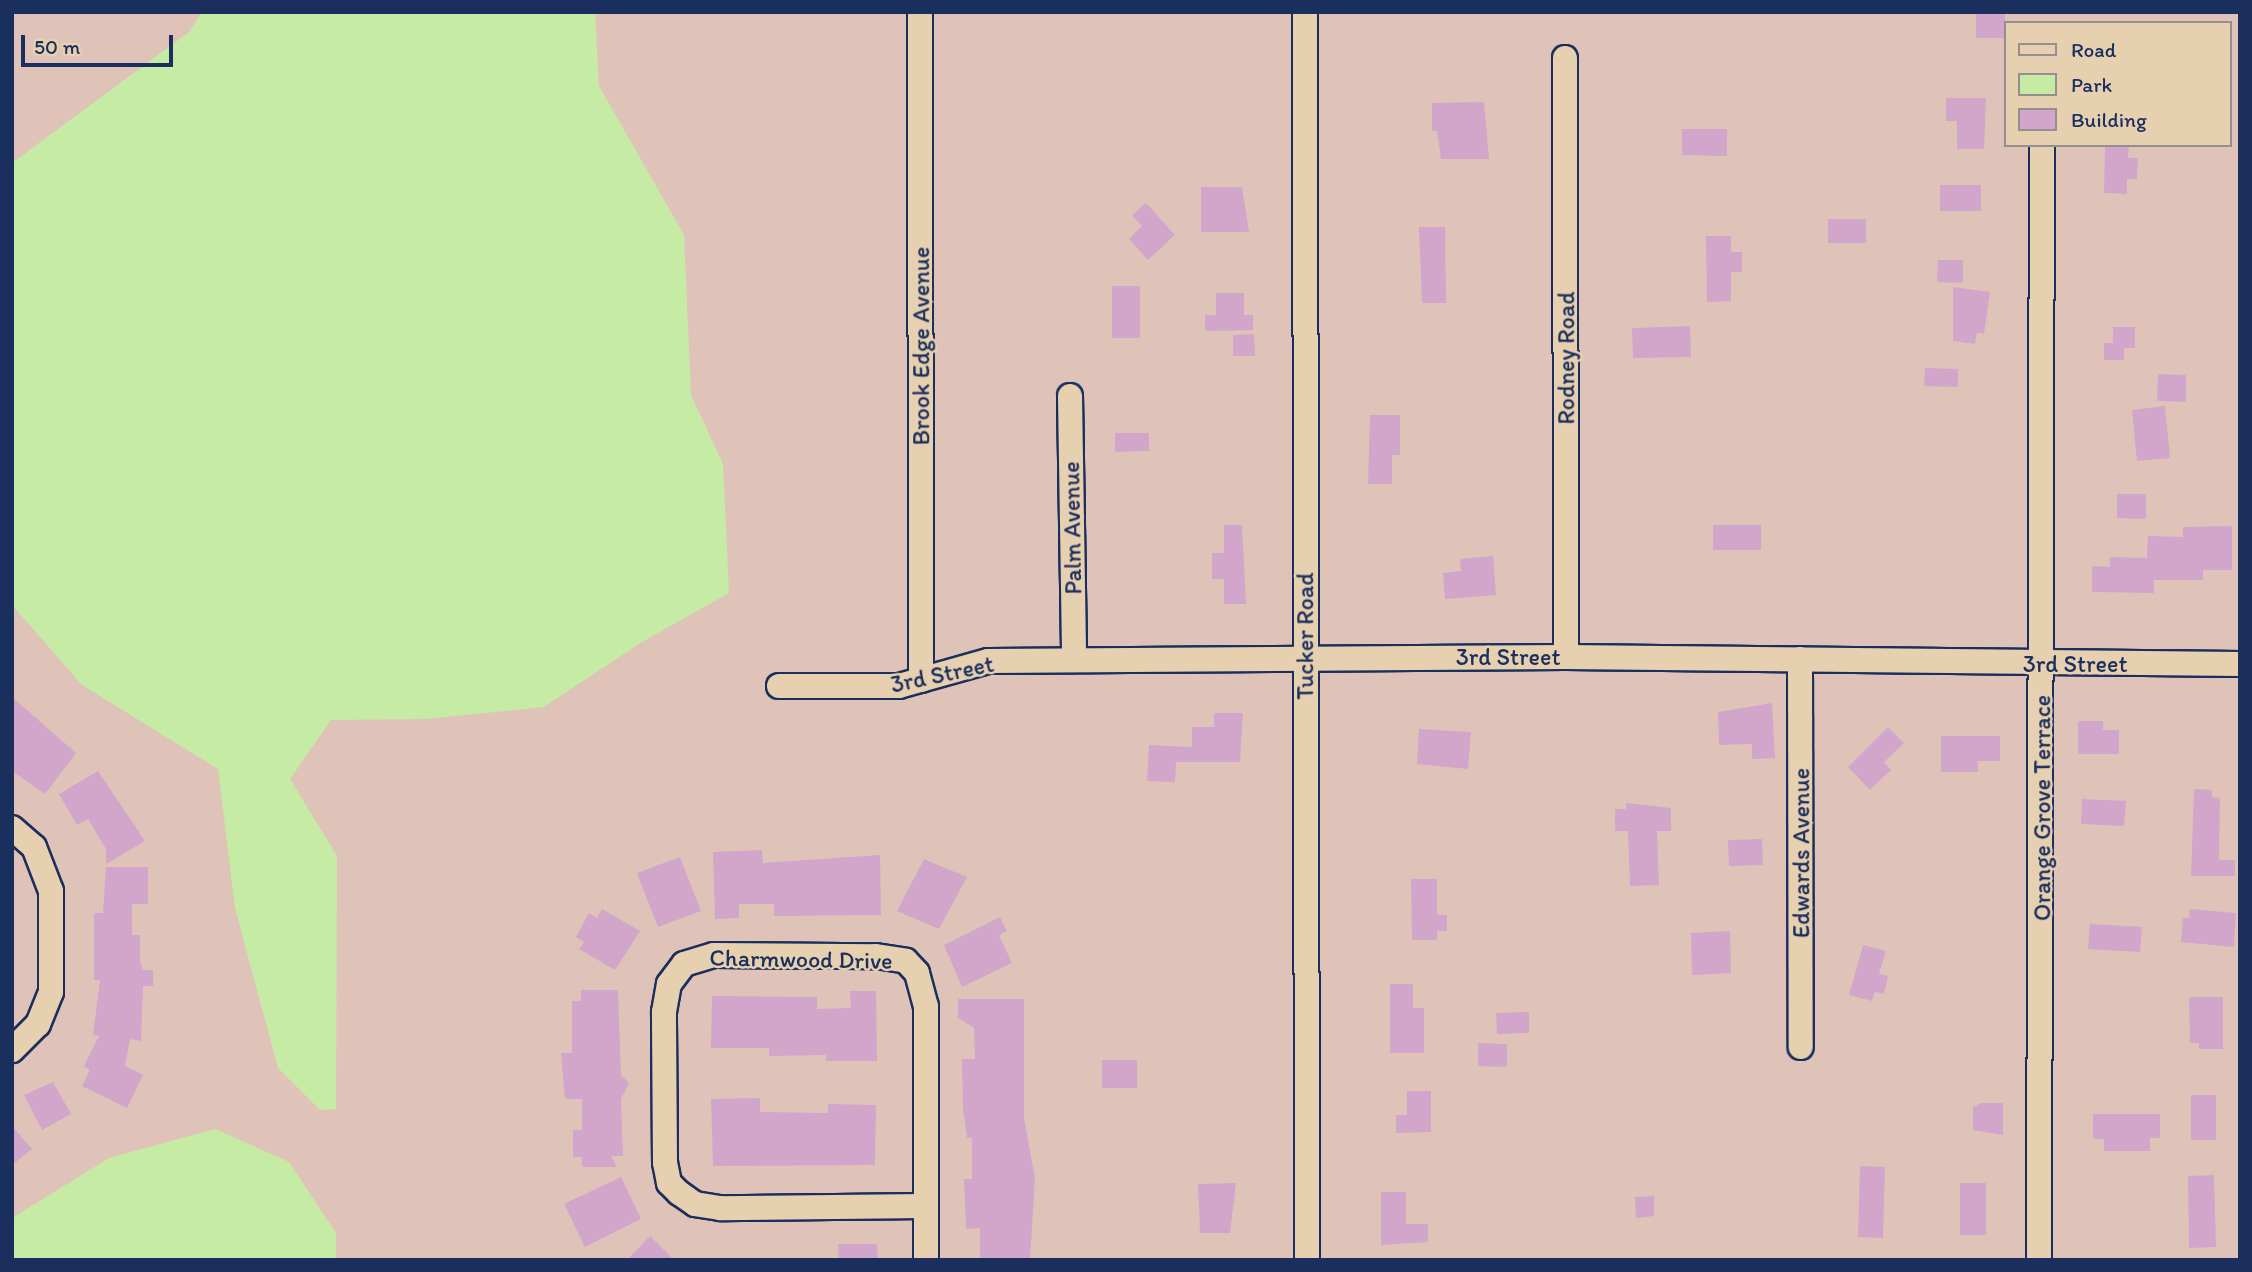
<!DOCTYPE html>
<style>
body{margin:0}
#map{position:relative;width:2252px;height:1272px;overflow:hidden;background:#e0c3b8;font-family:Itim,sans-serif}
div>[style]{position:absolute}
[style*='--x']{left:calc(var(--x)*1px);top:calc(var(--y)*1px);width:calc(var(--w)*1px);rotate:calc(var(--a)*1deg)}
.green>*{inset:0;background:#c5eba5}
.building>*{inset:0;background:#d1a6ca}
.roads{filter:drop-shadow(2px 0 #1b2f5e) drop-shadow(-2px 0 #1b2f5e) drop-shadow(0 2px #1b2f5e) drop-shadow(0 -2px #1b2f5e)}
.minor>*{height:24px;margin:-12px;padding:0 12px;transform-origin:12px;border-radius:12px;background:#e7d0b0}
span{translate:-50% -50%;white-space:nowrap;text-align:center;line-height:1.15;-webkit-text-stroke:5px #e7d0b0;paint-order:stroke}
.street-label{font-size:24px;color:#1b2f5e}
.frame{position:absolute;inset:0;border:14px solid #1b2f5e;pointer-events:none}
.legend{position:absolute;left:2004px;top:21px;width:228px;height:126px;box-sizing:border-box;background:#e7d0b0;border:2px solid #95908f;margin:0;padding:9px 12px;list-style:none;font-size:21px;color:#1b2f5e}
.legend li{display:flex;align-items:center;gap:14px;height:35px}
.legend b{width:35px;border:2px solid #95908f}
.scale{position:absolute;left:21px;top:35px;width:152px;height:32px;box-sizing:border-box;border:4px solid #1b2f5e;border-top:0;padding-left:9px;font-size:21px;line-height:24px;white-space:nowrap;color:#1b2f5e;-webkit-text-stroke:5px #e7d0b0;paint-order:stroke}
</style>
<div id="map">
<div class="green">
<i style="clip-path:polygon(202px 12px,595px 12px,599px 86px,684px 235px,691px 395px,723px 464px,729px 593px,642px 642px,544px 707px,425px 719px,331px 720px,290px 779px,337px 856px,336px 1109px,320px 1110px,278px 1068px,235px 908px,218px 769px,82px 685px,12px 605px,12px 163px,189px 32px)"></i>
<i style="clip-path:polygon(215px 1129px,289px 1162px,336px 1233px,336px 1260px,12px 1260px,14px 1217px,109px 1158px)"></i>
</div>
<div class="building">
<i style="clip-path:polygon(1976px 12px,2005px 12px,2005px 38px,1976px 38px)"></i>
<i style="clip-path:polygon(1946px 98px,1986px 98px,1984px 149px,1957px 149px,1957px 121px,1946px 121px)"></i>
<i style="clip-path:polygon(1484px 102px,1489px 159px,1441px 159px,1437px 131px,1432px 131px,1432px 103px)"></i>
<i style="clip-path:polygon(1682px 129px,1727px 129px,1727px 156px,1682px 155px)"></i>
<i style="clip-path:polygon(2105px 145px,2129px 145px,2128px 158px,2138px 158px,2137px 179px,2127px 179px,2127px 194px,2104px 193px)"></i>
<i style="clip-path:polygon(1940px 185px,1981px 185px,1981px 211px,1940px 211px)"></i>
<i style="clip-path:polygon(1201px 187px,1242px 187px,1249px 232px,1201px 232px)"></i>
<i style="clip-path:polygon(1146px 203px,1175px 235px,1148px 260px,1129px 239px,1142px 226px,1132px 215px)"></i>
<i style="clip-path:polygon(1828px 219px,1866px 219px,1866px 243px,1828px 243px)"></i>
<i style="clip-path:polygon(1419px 227px,1445px 227px,1446px 303px,1422px 303px)"></i>
<i style="clip-path:polygon(1706px 236px,1731px 236px,1731px 252px,1742px 252px,1742px 272px,1731px 272px,1731px 301px,1707px 302px)"></i>
<i style="clip-path:polygon(1938px 260px,1963px 260px,1963px 283px,1937px 282px)"></i>
<i style="clip-path:polygon(1112px 286px,1140px 286px,1140px 338px,1112px 338px)"></i>
<i style="clip-path:polygon(1953px 287px,1990px 292px,1984px 334px,1977px 333px,1975px 344px,1953px 341px)"></i>
<i style="clip-path:polygon(1216px 293px,1244px 293px,1244px 315px,1253px 315px,1253px 330px,1205px 331px,1205px 315px,1216px 315px)"></i>
<i style="clip-path:polygon(1690px 326px,1691px 357px,1633px 358px,1632px 328px)"></i>
<i style="clip-path:polygon(2113px 327px,2135px 327px,2135px 348px,2124px 348px,2124px 360px,2104px 360px,2104px 343px,2113px 343px)"></i>
<i style="clip-path:polygon(1254px 334px,1255px 356px,1233px 356px,1233px 335px)"></i>
<i style="clip-path:polygon(1925px 368px,1958px 369px,1958px 387px,1924px 386px)"></i>
<i style="clip-path:polygon(2158px 374px,2186px 375px,2186px 402px,2157px 401px)"></i>
<i style="clip-path:polygon(2165px 406px,2170px 458px,2137px 461px,2132px 410px)"></i>
<i style="clip-path:polygon(1370px 415px,1400px 415px,1400px 455px,1392px 455px,1392px 484px,1368px 484px)"></i>
<i style="clip-path:polygon(1115px 433px,1149px 433px,1149px 451px,1115px 452px)"></i>
<i style="clip-path:polygon(2117px 494px,2146px 494px,2146px 519px,2117px 518px)"></i>
<i style="clip-path:polygon(1224px 525px,1242px 525px,1246px 604px,1224px 604px,1224px 579px,1212px 579px,1212px 553px,1224px 553px)"></i>
<i style="clip-path:polygon(1713px 525px,1761px 525px,1761px 550px,1713px 550px)"></i>
<i style="clip-path:polygon(2232px 526px,2232px 570px,2203px 570px,2203px 580px,2154px 580px,2154px 593px,2092px 592px,2092px 566px,2110px 567px,2110px 557px,2147px 558px,2148px 536px,2183px 537px,2183px 527px)"></i>
<i style="clip-path:polygon(1493px 556px,1496px 595px,1445px 599px,1443px 573px,1461px 571px,1460px 559px)"></i>
<i style="clip-path:polygon(12px 697px,76px 753px,45px 794px,12px 771px)"></i>
<i style="clip-path:polygon(1772px 703px,1775px 758px,1752px 759px,1752px 744px,1719px 745px,1718px 712px)"></i>
<i style="clip-path:polygon(1214px 713px,1243px 713px,1240px 762px,1176px 762px,1175px 782px,1147px 781px,1149px 745px,1192px 747px,1192px 727px,1214px 727px)"></i>
<i style="clip-path:polygon(2078px 721px,2103px 721px,2103px 730px,2119px 730px,2119px 754px,2078px 754px)"></i>
<i style="clip-path:polygon(1888px 727px,1904px 743px,1884px 762px,1891px 770px,1870px 790px,1848px 767px)"></i>
<i style="clip-path:polygon(1419px 729px,1471px 732px,1468px 769px,1417px 764px)"></i>
<i style="clip-path:polygon(1941px 736px,2000px 736px,2000px 761px,1978px 761px,1978px 772px,1941px 772px)"></i>
<i style="clip-path:polygon(98px 771px,145px 841px,106px 864px,106px 849px,88px 819px,77px 825px,59px 794px)"></i>
<i style="clip-path:polygon(2194px 789px,2212px 790px,2212px 797px,2220px 798px,2219px 860px,2235px 860px,2235px 876px,2191px 876px)"></i>
<i style="clip-path:polygon(2082px 799px,2126px 801px,2124px 826px,2081px 824px)"></i>
<i style="clip-path:polygon(1626px 803px,1671px 808px,1671px 831px,1657px 831px,1659px 885px,1630px 886px,1628px 831px,1615px 831px,1615px 809px,1626px 809px)"></i>
<i style="clip-path:polygon(1762px 839px,1763px 865px,1729px 866px,1728px 840px)"></i>
<i style="clip-path:polygon(762px 850px,763px 863px,880px 855px,881px 915px,774px 916px,774px 904px,739px 904px,739px 918px,715px 919px,713px 852px)"></i>
<i style="clip-path:polygon(680px 857px,701px 911px,658px 927px,637px 873px)"></i>
<i style="clip-path:polygon(924px 859px,967px 877px,939px 929px,897px 911px)"></i>
<i style="clip-path:polygon(106px 867px,148px 867px,148px 904px,132px 904px,132px 935px,140px 935px,140px 961px,143px 970px,153px 970px,153px 986px,143px 986px,141px 1041px,130px 1039px,125px 1066px,143px 1075px,127px 1108px,82px 1086px,90px 1070px,84px 1066px,99px 1036px,93px 1035px,100px 980px,94px 980px,94px 913px,103px 913px)"></i>
<i style="clip-path:polygon(1411px 879px,1437px 879px,1437px 915px,1447px 915px,1447px 931px,1437px 931px,1437px 940px,1412px 940px)"></i>
<i style="clip-path:polygon(602px 909px,640px 931px,615px 970px,579px 949px,584px 942px,576px 937px,589px 913px,597px 918px)"></i>
<i style="clip-path:polygon(2190px 909px,2236px 913px,2234px 947px,2181px 942px,2183px 918px,2189px 918px)"></i>
<i style="clip-path:polygon(1000px 917px,1007px 931px,999px 935px,1012px 963px,962px 987px,944px 945px)"></i>
<i style="clip-path:polygon(2090px 924px,2142px 927px,2140px 952px,2088px 949px)"></i>
<i style="clip-path:polygon(1730px 931px,1731px 973px,1692px 975px,1691px 933px)"></i>
<i style="clip-path:polygon(1863px 945px,1886px 951px,1879px 974px,1888px 976px,1884px 994px,1875px 992px,1872px 1001px,1849px 995px)"></i>
<i style="clip-path:polygon(1390px 984px,1413px 984px,1413px 1008px,1424px 1008px,1424px 1053px,1390px 1053px)"></i>
<i style="clip-path:polygon(581px 990px,618px 990px,621px 1075px,629px 1083px,621px 1099px,623px 1156px,611px 1156px,617px 1167px,582px 1167px,582px 1157px,573px 1157px,573px 1130px,582px 1130px,582px 1099px,565px 1099px,561px 1053px,572px 1053px,572px 1001px,581px 1001px)"></i>
<i style="clip-path:polygon(850px 991px,876px 991px,877px 1061px,826px 1061px,826px 1055px,769px 1056px,769px 1048px,711px 1048px,712px 996px,817px 997px,817px 1009px,851px 1008px)"></i>
<i style="clip-path:polygon(2189px 997px,2223px 997px,2223px 1049px,2199px 1049px,2199px 1043px,2190px 1043px)"></i>
<i style="clip-path:polygon(958px 999px,1024px 999px,1024px 1118px,1035px 1178px,1030px 1260px,980px 1260px,980px 1228px,966px 1229px,964px 1179px,972px 1179px,972px 1138px,967px 1138px,963px 1109px,962px 1059px,975px 1059px,974px 1028px,958px 1018px)"></i>
<i style="clip-path:polygon(1529px 1012px,1529px 1033px,1497px 1034px,1496px 1013px)"></i>
<i style="clip-path:polygon(1478px 1043px,1507px 1044px,1507px 1067px,1478px 1066px)"></i>
<i style="clip-path:polygon(1102px 1060px,1137px 1060px,1137px 1088px,1102px 1088px)"></i>
<i style="clip-path:polygon(53px 1082px,71px 1114px,42px 1130px,24px 1095px)"></i>
<i style="clip-path:polygon(1407px 1091px,1431px 1091px,1431px 1132px,1396px 1133px,1396px 1115px,1407px 1115px)"></i>
<i style="clip-path:polygon(2191px 1095px,2216px 1095px,2216px 1140px,2191px 1140px)"></i>
<i style="clip-path:polygon(760px 1098px,760px 1112px,828px 1113px,828px 1104px,876px 1105px,875px 1165px,713px 1166px,711px 1099px)"></i>
<i style="clip-path:polygon(1981px 1103px,2003px 1103px,2003px 1135px,1973px 1130px,1973px 1107px)"></i>
<i style="clip-path:polygon(2093px 1114px,2160px 1114px,2160px 1138px,2150px 1138px,2150px 1151px,2104px 1151px,2104px 1139px,2093px 1139px)"></i>
<i style="clip-path:polygon(12px 1126px,32px 1149px,12px 1165px)"></i>
<i style="clip-path:polygon(1860px 1166px,1885px 1167px,1883px 1238px,1858px 1237px)"></i>
<i style="clip-path:polygon(2214px 1175px,2216px 1247px,2189px 1248px,2188px 1176px)"></i>
<i style="clip-path:polygon(621px 1177px,641px 1219px,585px 1247px,564px 1204px)"></i>
<i style="clip-path:polygon(1236px 1183px,1230px 1233px,1200px 1233px,1198px 1184px)"></i>
<i style="clip-path:polygon(1960px 1183px,1986px 1183px,1986px 1235px,1960px 1235px)"></i>
<i style="clip-path:polygon(1381px 1192px,1406px 1192px,1406px 1224px,1428px 1224px,1428px 1242px,1381px 1245px)"></i>
<i style="clip-path:polygon(1654px 1196px,1654px 1216px,1636px 1218px,1635px 1197px)"></i>
<i style="clip-path:polygon(650px 1236px,674px 1260px,627px 1260px)"></i>
<i style="clip-path:polygon(838px 1244px,877px 1244px,878px 1260px,839px 1260px)"></i>
</div>
<div class="roads">
<div class="minor">
<i style="--x:920;--y:12;--w:668;--a:89.91"></i>
<i style="--x:1305;--y:12;--w:1248;--a:89.91"></i>
<i style="--x:1565;--y:58;--w:599;--a:89.9"></i>
<i style="--x:1070;--y:396;--w:264;--a:89.1"></i>
<i style="--x:1800;--y:659;--w:388;--a:89.9"></i>
<i style="--x:779;--y:686;--w:120;--a:0"></i>
<i style="--x:899;--y:686;--w:92;--a:-15.7"></i>
<i style="--x:988;--y:661;--w:578;--a:-0.4"></i>
<i style="--x:1566;--y:657;--w:674;--a:0.6"></i>
<i style="--x:12;--y:828;--w:29;--a:41"></i>
<i style="--x:34;--y:847;--w:47;--a:68.9"></i>
<i style="--x:51;--y:891;--w:101;--a:90"></i>
<i style="--x:51;--y:992;--w:35;--a:112"></i>
<i style="--x:38;--y:1024;--w:37;--a:135"></i>
<i style="--x:925;--y:1206;--w:205;--a:179.4"></i>
<i style="--x:720;--y:1208;--w:25;--a:-171"></i>
<i style="--x:695;--y:1204;--w:19;--a:-145"></i>
<i style="--x:679;--y:1193;--w:14;--a:-135"></i>
<i style="--x:669;--y:1183;--w:20;--a:-101"></i>
<i style="--x:665;--y:1163;--w:151;--a:-90.4"></i>
<i style="--x:664;--y:1012;--w:28;--a:-80"></i>
<i style="--x:669;--y:984;--w:25;--a:-53"></i>
<i style="--x:684;--y:964;--w:31;--a:-17"></i>
<i style="--x:714;--y:955;--w:162;--a:0.4"></i>
<i style="--x:876;--y:956;--w:30;--a:9"></i>
<i style="--x:906;--y:961;--w:16;--a:47"></i>
<i style="--x:917;--y:973;--w:34;--a:75"></i>
<i style="--x:926;--y:1006;--w:254;--a:90"></i>
<i style="--x:2039;--y:1260;--w:1115;--a:-89.85"></i>
</div>
</div>
<div class="street-label">
<span style="left:921px;top:346px;rotate:-90deg">Brook Edge Avenue</span>
<span style="left:1566px;top:358px;rotate:-90deg">Rodney Road</span>
<span style="left:1072px;top:528px;rotate:-91deg">Palm Avenue</span>
<span style="left:1305px;top:636px;rotate:-90deg">Tucker Road</span>
<span style="left:1508px;top:657px">3rd Street</span>
<span style="left:2075px;top:664px">3rd Street</span>
<span style="left:942px;top:674px;rotate:-12deg">3rd Street</span>
<span style="left:2042px;top:808px;rotate:-90deg">Orange Grove Terrace</span>
<span style="left:1801px;top:853px;rotate:-90deg">Edwards Avenue</span>
<span style="left:801px;top:959px;rotate:1deg">Charmwood Drive</span>
</div>
<div class="frame"></div>
<ul class="legend">
<li><b style="height:9px;background:#e7d0b0"></b>Road</li>
<li><b style="height:19px;background:#c5eba5"></b>Park</li>
<li><b style="height:19px;background:#d1a6ca"></b>Building</li>
</ul>
<div class="scale">50 m</div>
</div>
